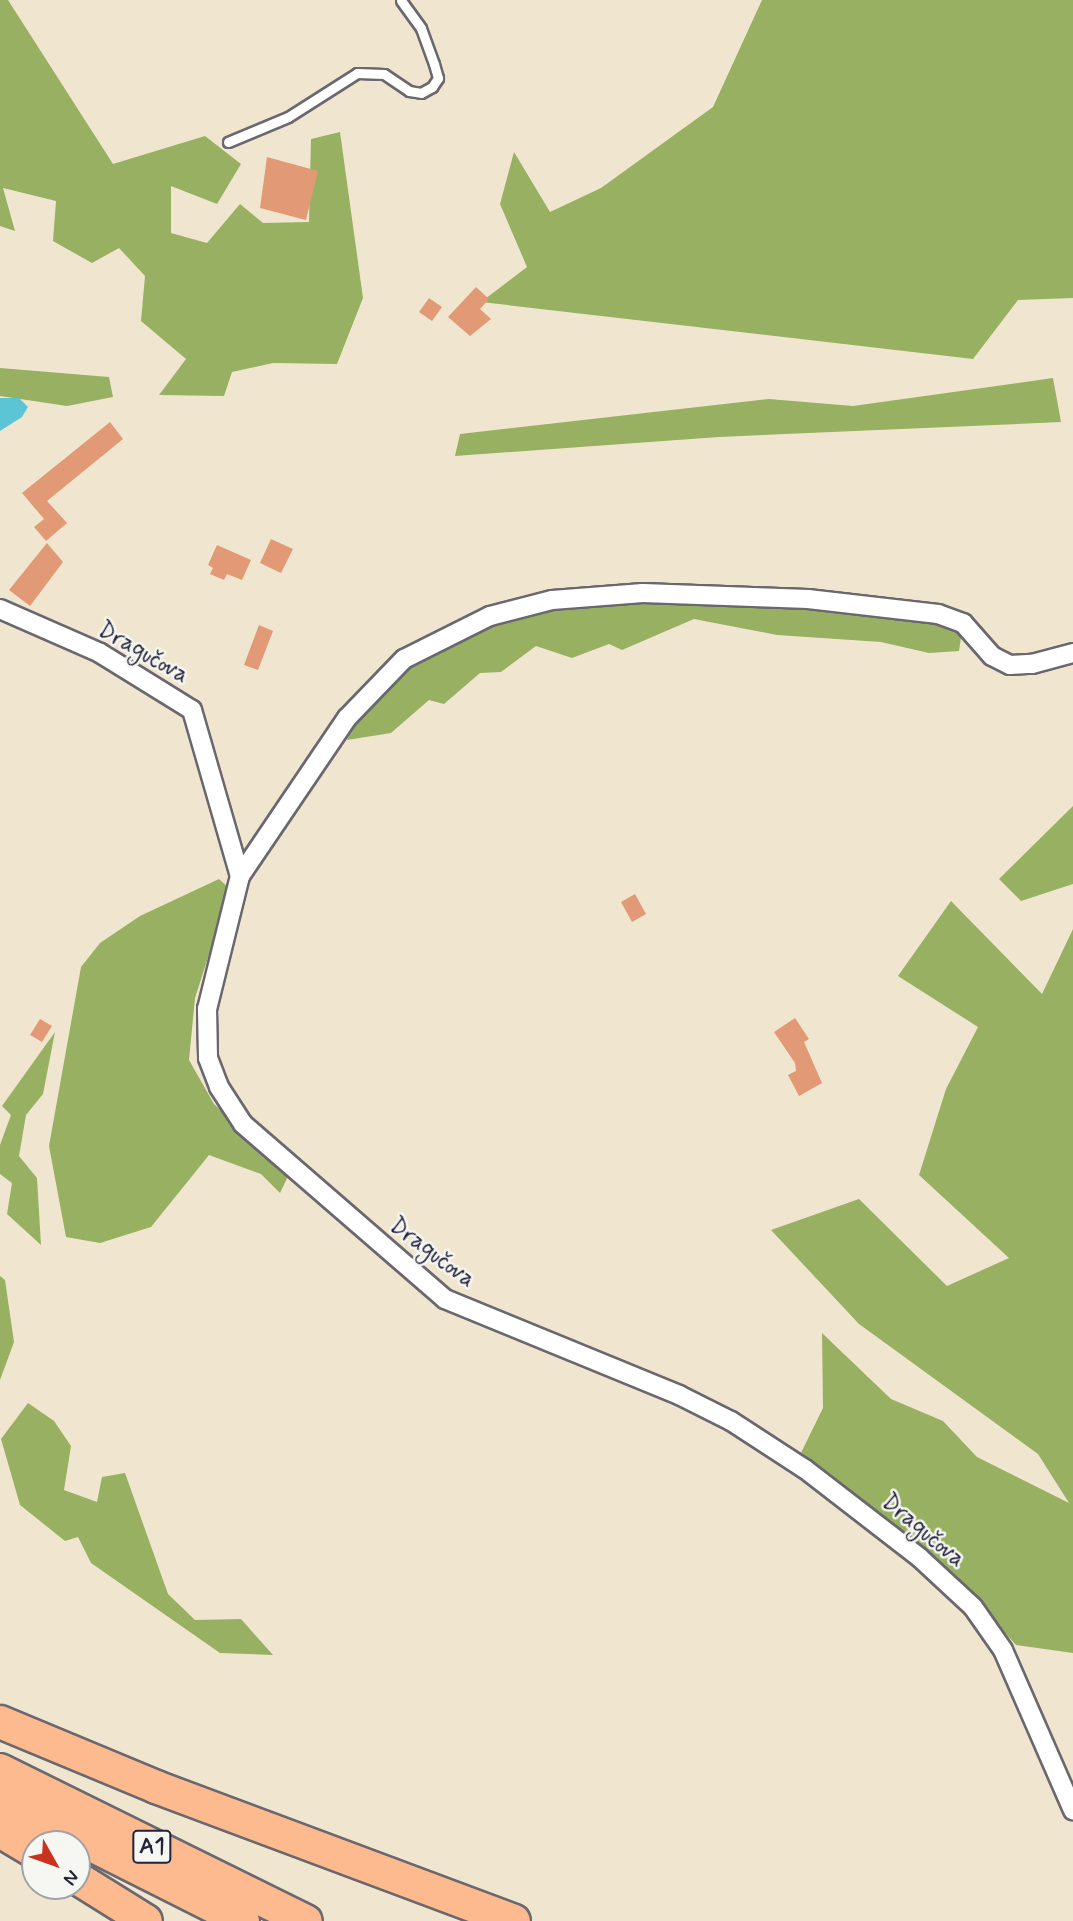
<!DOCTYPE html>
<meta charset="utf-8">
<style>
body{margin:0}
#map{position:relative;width:1073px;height:1921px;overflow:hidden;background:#f0e6cf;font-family:Mynerve,sans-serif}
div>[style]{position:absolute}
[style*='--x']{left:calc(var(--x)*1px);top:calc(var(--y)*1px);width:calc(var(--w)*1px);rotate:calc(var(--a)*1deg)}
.forest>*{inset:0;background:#98b061}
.water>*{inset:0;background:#5bc5d6}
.building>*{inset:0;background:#e29975}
.roads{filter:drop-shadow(2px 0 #6a676f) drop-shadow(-2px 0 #6a676f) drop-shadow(0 2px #6a676f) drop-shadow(0 -2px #6a676f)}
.service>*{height:9px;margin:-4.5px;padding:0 4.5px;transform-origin:4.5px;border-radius:4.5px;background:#fff}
.minor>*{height:18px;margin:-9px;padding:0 9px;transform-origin:9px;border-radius:9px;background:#fff}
.motorway>*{height:32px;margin:-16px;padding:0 16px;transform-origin:16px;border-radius:16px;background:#fcba8e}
span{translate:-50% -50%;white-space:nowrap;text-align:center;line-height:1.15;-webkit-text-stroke:5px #f6f6f2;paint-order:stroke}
.shield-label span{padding:2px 5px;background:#f6f6f2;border:2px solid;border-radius:5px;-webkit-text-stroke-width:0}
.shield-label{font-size:23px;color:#22223b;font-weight:700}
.street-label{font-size:24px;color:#22223b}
.north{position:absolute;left:21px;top:1830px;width:70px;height:70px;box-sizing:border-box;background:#f6f6f2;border:2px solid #a1a1a9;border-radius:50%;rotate:130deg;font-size:19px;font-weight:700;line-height:28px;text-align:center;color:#22223b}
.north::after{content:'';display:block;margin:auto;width:24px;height:32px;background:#c8321e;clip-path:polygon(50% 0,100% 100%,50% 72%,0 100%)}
</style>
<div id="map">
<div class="forest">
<i style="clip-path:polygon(0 0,8px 0,113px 164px,205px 136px,241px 164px,217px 204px,171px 186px,171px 233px,207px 243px,240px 204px,263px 223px,309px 222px,311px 139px,340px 132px,363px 298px,337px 364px,273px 363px,232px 372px,224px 396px,159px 395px,186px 359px,141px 321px,145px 276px,119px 248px,92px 263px,53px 241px,56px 201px,3px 188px,15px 231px,0 226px)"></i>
<i style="clip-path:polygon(762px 0,1073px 0,1073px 298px,1018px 300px,973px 359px,481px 302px,527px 267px,500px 204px,514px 152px,550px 212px,601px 188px,713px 107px)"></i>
<i style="clip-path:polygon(0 368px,109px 377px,113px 397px,67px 406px,0 396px)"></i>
<i style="clip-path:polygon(1053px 378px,1061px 422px,719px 437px,455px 456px,460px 434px,769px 399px,853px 406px)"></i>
<i style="clip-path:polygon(756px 602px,909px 616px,962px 631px,959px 651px,929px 653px,881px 642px,777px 635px,694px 619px,622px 650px,609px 644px,572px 658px,536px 646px,501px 672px,480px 673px,444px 704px,429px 700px,391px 733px,347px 740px,366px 701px,432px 652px,497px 624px,564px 605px)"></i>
<i style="clip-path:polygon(1073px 806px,1073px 884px,1021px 901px,999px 879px)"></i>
<i style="clip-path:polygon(219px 879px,230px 889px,195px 998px,189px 1060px,214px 1104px,290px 1172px,280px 1193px,261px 1174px,209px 1155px,151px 1227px,100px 1243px,66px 1237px,49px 1146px,81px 967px,100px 943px,140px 916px)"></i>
<i style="clip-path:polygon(951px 901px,1042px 994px,1073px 929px,1073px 1653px,1016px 1645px,977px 1602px,798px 1459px,823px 1408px,822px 1333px,891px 1399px,943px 1421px,977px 1457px,1069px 1503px,1038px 1454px,859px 1324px,771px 1230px,859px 1199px,947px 1286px,1009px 1258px,919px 1175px,946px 1089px,978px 1027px,898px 976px)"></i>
<i style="clip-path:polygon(55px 1032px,43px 1094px,26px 1115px,19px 1156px,37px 1178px,41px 1245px,7px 1214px,12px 1183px,0 1174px,0 1145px,11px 1115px,2px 1106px)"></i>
<i style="clip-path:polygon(0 1276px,5px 1280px,14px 1342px,0 1380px)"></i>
<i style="clip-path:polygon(28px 1403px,54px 1421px,71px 1446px,64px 1490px,97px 1502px,102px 1477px,125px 1473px,168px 1594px,195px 1620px,241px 1619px,273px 1655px,220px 1653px,91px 1563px,78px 1537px,65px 1541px,20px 1505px,1px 1439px)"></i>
</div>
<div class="water">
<i style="clip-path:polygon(0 398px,19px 398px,28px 407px,22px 417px,0 431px)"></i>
</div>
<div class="building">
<i style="clip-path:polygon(267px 157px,318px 171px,306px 220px,260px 208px)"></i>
<i style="clip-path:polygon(476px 287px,489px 299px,480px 309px,491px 319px,470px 336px,448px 317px)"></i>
<i style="clip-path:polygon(429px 298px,442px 307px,432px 321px,419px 312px)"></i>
<i style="clip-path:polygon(110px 422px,123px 439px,47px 501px,67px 523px,46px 541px,34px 527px,44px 519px,22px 493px)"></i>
<i style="clip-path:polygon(271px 539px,293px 549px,281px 573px,260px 563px)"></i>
<i style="clip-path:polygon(47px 543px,63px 562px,30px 606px,9px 590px)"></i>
<i style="clip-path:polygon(217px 545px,251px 560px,242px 580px,227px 574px,224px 580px,210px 574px,213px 568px,208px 565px)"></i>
<i style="clip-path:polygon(259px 625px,273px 631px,258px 670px,244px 665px)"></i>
<i style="clip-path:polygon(635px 894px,646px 914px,632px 922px,621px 902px)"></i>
<i style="clip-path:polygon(795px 1018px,809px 1039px,804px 1042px,822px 1083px,799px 1096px,788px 1075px,796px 1071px,795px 1063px,774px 1032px)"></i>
<i style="clip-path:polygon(40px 1019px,52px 1026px,42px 1042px,30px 1035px)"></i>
</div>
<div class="roads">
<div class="service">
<i style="--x:228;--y:142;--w:65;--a:-22.6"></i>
<i style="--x:288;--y:117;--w:82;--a:-32.5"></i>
<i style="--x:357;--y:73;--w:27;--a:2"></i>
<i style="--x:384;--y:74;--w:30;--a:34"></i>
<i style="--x:409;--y:91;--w:12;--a:9"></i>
<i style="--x:421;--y:93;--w:13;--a:-29"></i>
<i style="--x:432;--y:87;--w:11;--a:-56"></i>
<i style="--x:438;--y:78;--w:15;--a:-106"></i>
<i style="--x:434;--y:64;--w:38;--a:-110"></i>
<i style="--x:421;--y:28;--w:34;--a:-126"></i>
</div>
<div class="minor">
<i style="--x:0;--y:609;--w:109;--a:23.7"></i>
<i style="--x:100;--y:653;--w:108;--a:31.8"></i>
<i style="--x:192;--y:710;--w:173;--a:73.9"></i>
<i style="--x:240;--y:876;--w:137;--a:103.9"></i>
<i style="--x:207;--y:1009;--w:49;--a:88.8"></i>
<i style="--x:208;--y:1058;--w:31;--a:69"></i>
<i style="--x:219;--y:1087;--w:44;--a:57"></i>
<i style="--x:243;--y:1124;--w:267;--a:40.9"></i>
<i style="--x:445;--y:1299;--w:253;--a:22.3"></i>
<i style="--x:679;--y:1395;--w:58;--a:26.6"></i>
<i style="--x:731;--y:1421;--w:88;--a:33"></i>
<i style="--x:805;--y:1469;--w:145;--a:37.7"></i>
<i style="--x:920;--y:1558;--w:72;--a:42.8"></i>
<i style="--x:973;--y:1607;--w:52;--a:55.1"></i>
<i style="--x:1003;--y:1650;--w:175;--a:66.4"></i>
<i style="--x:240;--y:876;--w:191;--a:-55.9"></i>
<i style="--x:347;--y:718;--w:82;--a:-46"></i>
<i style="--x:404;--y:659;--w:96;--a:-26.6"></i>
<i style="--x:490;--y:616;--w:64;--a:-14.5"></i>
<i style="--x:552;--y:600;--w:91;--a:-4.4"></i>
<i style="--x:643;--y:593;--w:165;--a:2.1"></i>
<i style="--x:808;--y:599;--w:131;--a:6.6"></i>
<i style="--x:938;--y:614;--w:27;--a:20"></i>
<i style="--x:963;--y:623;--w:44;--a:48.7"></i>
<i style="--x:992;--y:656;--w:20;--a:27"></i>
<i style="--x:1010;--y:665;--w:22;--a:-3"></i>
<i style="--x:1032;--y:664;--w:42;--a:-15"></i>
</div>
<div class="motorway">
<i style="--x:0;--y:1722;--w:169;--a:22.6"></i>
<i style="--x:156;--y:1787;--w:382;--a:20.5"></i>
<i style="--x:0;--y:1770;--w:341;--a:26.3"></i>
<i style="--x:0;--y:1799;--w:272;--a:26.7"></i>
<i style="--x:0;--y:1831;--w:41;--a:31"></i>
<i style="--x:77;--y:1878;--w:81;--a:31.9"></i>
</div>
</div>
<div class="shield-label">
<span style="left:152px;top:1847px">A1</span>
</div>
<div class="street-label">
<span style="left:143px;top:653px;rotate:30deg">Dragučova</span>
<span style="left:432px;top:1253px;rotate:37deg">Dragučova</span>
<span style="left:923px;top:1531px;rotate:40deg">Dragučova</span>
</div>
<div class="north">N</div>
</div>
